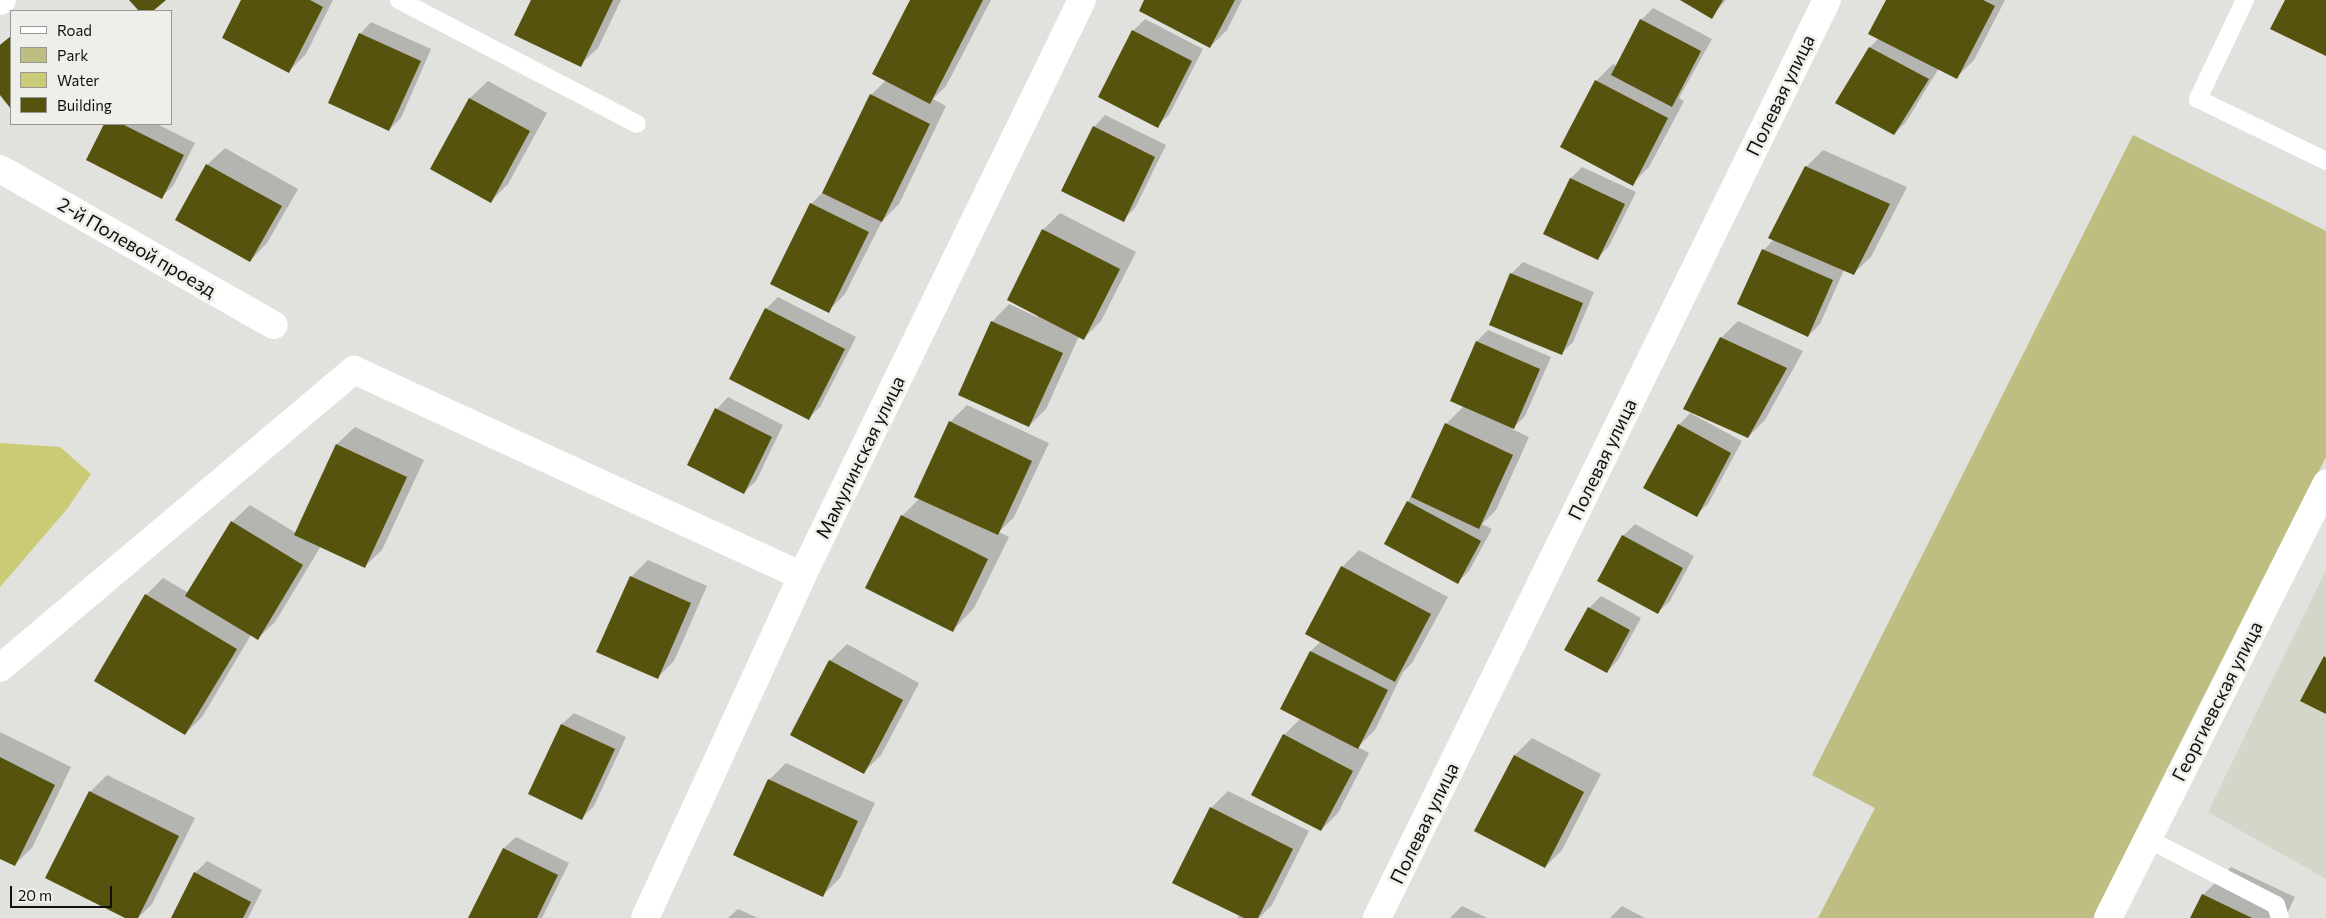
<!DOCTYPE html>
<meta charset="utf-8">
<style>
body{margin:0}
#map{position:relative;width:2326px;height:918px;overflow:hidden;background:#e1e1dd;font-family:Commissioner,sans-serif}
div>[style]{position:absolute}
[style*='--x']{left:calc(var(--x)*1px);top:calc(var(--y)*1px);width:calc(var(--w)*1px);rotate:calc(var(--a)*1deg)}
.built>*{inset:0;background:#d5d6ca}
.green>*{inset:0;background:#bebd82}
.water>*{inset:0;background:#cbca75}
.shadow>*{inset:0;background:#0003}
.building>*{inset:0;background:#56530e}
.lane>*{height:18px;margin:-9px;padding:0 9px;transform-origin:9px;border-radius:9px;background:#fff}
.street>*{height:28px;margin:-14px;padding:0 14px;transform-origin:14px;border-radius:14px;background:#fff}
span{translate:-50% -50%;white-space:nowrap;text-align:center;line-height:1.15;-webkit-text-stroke:5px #efefea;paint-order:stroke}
.street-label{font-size:19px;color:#10100f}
.legend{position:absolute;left:10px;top:10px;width:162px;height:115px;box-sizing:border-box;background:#efefea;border:1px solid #969692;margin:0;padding:6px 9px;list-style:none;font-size:15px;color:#10100f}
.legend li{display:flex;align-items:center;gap:10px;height:25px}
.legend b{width:25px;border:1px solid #969692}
.scale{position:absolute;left:10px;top:886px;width:102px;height:22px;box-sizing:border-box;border:2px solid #10100f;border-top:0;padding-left:6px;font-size:15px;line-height:18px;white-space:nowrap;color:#10100f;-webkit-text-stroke:4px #efefea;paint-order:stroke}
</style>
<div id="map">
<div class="built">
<i style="clip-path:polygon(2326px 570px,2326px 879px,2208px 812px)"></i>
</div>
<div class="green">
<i style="clip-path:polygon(2133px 135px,2326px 231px,2326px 457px,2095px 918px,1818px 918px,1875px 808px,1812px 775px)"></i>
</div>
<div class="water">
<i style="clip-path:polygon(0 443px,60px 447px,91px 474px,67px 509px,0 587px)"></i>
</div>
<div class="shadow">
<i style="clip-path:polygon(243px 0,333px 0,306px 54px,289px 71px)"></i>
<i style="clip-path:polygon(532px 0,621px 0,598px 48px,580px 65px)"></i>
<i style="clip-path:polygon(912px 0,991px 0,946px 86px,933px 99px,946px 106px,899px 204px,882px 221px,845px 294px,828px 311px,811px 204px,824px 191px,871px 95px,886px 80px)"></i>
<i style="clip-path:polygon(1146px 0,1242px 0,1227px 30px,1210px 47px)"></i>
<i style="clip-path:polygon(1683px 0,1726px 0,1711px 17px)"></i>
<i style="clip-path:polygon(1887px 0,2005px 0,1974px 60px,1957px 77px,1939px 68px,1906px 122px,1894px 134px,1836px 103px,1870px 47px,1879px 38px)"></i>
<i style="clip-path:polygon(1653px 8px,1712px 39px,1679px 98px,1684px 101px,1649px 167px,1632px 184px,1596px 81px,1613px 64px,1617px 66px,1641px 20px)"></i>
<i style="clip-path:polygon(1145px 19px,1203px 49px,1169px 115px,1157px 126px,1133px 31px)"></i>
<i style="clip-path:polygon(371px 22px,431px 49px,401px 118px,389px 130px,360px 34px)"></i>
<i style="clip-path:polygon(11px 36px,11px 107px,0 93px,0 45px)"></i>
<i style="clip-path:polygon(488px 81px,547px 113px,508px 184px,491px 201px,432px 169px,470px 98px)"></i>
<i style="clip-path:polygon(1105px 115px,1166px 145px,1135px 208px,1123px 220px,1094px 127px)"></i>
<i style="clip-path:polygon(105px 124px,157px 124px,195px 143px,173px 186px,161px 197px,87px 159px)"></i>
<i style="clip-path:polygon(225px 148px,298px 189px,267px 243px,250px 261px,207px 165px)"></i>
<i style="clip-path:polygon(1823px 150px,1907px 187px,1871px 257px,1853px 274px,1844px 270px,1820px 324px,1808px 336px,1739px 304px,1764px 250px,1774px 239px,1806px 167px)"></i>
<i style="clip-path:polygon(1582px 167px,1636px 192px,1609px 246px,1598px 258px,1571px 178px)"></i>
<i style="clip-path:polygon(1060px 213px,1136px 252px,1101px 321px,1084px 338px,1079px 336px,1046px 409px,1029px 426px,992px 322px,1009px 304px,1037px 317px,1043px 230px)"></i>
<i style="clip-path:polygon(1523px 262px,1594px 292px,1573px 342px,1561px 354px,1511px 274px)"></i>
<i style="clip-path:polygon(778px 297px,856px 337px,820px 407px,809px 418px,766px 309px)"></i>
<i style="clip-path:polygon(1738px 321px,1803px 351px,1765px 420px,1748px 437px,1721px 338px)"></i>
<i style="clip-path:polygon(1488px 330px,1551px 357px,1525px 416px,1512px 429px,1529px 437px,1496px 510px,1482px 524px,1492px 529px,1469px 571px,1457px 583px,1408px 502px,1446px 424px,1464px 406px,1451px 401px,1477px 341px)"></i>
<i style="clip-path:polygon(728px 397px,783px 425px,756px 481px,744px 492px,689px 465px,717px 409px)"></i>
<i style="clip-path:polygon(967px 405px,1049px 443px,1014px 517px,999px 532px,1009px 537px,974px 608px,953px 630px,902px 516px,920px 498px,950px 422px)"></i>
<i style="clip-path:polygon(1690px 413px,1742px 441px,1708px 504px,1696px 515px,1679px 425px)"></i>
<i style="clip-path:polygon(355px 427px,424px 460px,382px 550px,364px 567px,321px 546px,275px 622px,257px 639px,251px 635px,202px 717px,185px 734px,146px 595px,163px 578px,189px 593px,232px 522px,250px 505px,296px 533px,337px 444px)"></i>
<i style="clip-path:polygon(1635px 524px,1694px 556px,1670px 601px,1658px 612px,1623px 536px)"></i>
<i style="clip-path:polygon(1359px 550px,1448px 597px,1412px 663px,1403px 672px,1375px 730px,1358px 747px,1369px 753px,1338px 813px,1321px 830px,1253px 794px,1284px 735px,1301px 718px,1311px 651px,1321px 641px,1342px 567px)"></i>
<i style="clip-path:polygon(648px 560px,707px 586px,674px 661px,657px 678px,631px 577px)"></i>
<i style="clip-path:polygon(1601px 596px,1641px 618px,1618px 660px,1607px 672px,1589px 608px)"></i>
<i style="clip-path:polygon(847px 644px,919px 683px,881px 755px,864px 772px,830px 661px)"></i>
<i style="clip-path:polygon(574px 713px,626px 737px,594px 806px,582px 818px,530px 794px,562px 724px)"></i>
<i style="clip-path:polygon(0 732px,71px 767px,32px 848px,14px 865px,0 858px)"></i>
<i style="clip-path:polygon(1532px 738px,1601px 774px,1562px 850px,1545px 867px,1476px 831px,1515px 755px)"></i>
<i style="clip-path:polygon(786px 763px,875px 803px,840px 878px,823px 895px,769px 780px)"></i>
<i style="clip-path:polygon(107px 775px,195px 818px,152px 904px,138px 918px,128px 918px,90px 792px)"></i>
<i style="clip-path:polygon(1228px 791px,1309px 831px,1272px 905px,1259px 918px,1237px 918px,1240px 915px,1211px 808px)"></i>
<i style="clip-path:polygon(516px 837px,569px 863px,542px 918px,469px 918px,504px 848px)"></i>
<i style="clip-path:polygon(207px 861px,262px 890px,248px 918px,172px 918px,195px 873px)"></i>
<i style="clip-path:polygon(2231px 867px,2295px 897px,2285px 918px,2192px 918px,2203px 895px)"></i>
<i style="clip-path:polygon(1462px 906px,1487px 918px,1450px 918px)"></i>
<i style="clip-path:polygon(1622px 906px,1645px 918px,1610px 918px)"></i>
<i style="clip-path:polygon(738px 909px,758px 918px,728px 918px)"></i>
</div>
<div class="building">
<i style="clip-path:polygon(129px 0,166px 0,153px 11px,139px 11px)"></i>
<i style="clip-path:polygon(241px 0,310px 0,323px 7px,289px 73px,222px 38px)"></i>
<i style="clip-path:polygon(531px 0,613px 0,581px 67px,514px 35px)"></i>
<i style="clip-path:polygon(910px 0,983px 0,930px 104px,872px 74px)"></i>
<i style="clip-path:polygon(1144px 0,1235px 0,1210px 48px,1139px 11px)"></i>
<i style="clip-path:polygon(1680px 0,1723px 0,1712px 19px)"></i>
<i style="clip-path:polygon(1886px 0,1983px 0,1995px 6px,1957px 79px,1868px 34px)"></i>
<i style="clip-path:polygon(2285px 0,2326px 0,2326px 56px,2270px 29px)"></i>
<i style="clip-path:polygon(1640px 19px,1701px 51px,1672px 107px,1611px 75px)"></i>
<i style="clip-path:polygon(1132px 30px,1192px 61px,1158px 128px,1098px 97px)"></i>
<i style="clip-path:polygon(359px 33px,421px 61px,389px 131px,328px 103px)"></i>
<i style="clip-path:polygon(11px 36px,11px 109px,0 95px,0 45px)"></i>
<i style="clip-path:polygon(1869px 47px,1929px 79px,1894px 135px,1835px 103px)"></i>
<i style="clip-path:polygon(1595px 80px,1668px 118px,1633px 186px,1560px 147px)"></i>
<i style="clip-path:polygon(870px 94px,930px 124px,882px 222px,822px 193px)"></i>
<i style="clip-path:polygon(469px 98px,530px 131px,491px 203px,430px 169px)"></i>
<i style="clip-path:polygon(104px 124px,122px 124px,184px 155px,162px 199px,86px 160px)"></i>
<i style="clip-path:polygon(1093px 126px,1155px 157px,1124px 222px,1061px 191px)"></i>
<i style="clip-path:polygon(206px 164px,282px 206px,250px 262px,175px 220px)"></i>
<i style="clip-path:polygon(1805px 166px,1890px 204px,1854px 275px,1768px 238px)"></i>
<i style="clip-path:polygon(1570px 178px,1625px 204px,1598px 260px,1543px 234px)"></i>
<i style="clip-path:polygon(810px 203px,869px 232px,829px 313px,770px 284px)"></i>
<i style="clip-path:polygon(1042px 229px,1120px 269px,1084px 340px,1007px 300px)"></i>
<i style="clip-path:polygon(1762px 249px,1833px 280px,1808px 337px,1737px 304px)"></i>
<i style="clip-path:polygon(1510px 273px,1583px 303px,1562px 355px,1489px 325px)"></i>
<i style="clip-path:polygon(765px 308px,845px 349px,809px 420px,729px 379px)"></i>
<i style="clip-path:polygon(991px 321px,1063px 353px,1029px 427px,958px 395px)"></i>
<i style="clip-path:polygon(1720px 337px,1787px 368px,1748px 438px,1683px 409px)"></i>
<i style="clip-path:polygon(1476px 341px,1540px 369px,1514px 429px,1450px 401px)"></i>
<i style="clip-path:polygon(715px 408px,772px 437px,744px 494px,687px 465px)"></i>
<i style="clip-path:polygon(949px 421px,1032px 461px,998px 535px,914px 497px)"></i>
<i style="clip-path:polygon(1445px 423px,1513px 455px,1479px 529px,1411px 497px)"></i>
<i style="clip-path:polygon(1678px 424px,1731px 453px,1697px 517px,1643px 488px)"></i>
<i style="clip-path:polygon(336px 444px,407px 477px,365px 568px,294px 535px)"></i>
<i style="clip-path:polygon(1407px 501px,1481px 541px,1458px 584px,1384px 544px)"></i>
<i style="clip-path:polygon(901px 515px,988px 559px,953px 632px,865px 588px)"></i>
<i style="clip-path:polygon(231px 521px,303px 565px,258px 640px,185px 596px)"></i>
<i style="clip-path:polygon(1622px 535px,1683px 568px,1658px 614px,1597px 581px)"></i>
<i style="clip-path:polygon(1341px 566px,1431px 614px,1395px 682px,1305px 634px)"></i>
<i style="clip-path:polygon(630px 576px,691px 603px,658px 679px,596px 652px)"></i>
<i style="clip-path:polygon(145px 594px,237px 649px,185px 735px,94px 681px)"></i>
<i style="clip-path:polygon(1588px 607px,1630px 630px,1607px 673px,1564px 650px)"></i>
<i style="clip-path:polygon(1310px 651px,1388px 690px,1358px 749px,1280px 709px)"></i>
<i style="clip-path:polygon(2324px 656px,2326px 658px,2326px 714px,2300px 701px)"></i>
<i style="clip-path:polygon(829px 660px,903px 700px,864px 774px,790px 735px)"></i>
<i style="clip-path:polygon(561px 724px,615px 749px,582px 820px,528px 794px)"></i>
<i style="clip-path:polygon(1283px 734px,1353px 771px,1321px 831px,1251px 795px)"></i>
<i style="clip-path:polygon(1514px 755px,1584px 792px,1545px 868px,1474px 831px)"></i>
<i style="clip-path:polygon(0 757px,55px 785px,15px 866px,0 859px)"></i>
<i style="clip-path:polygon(768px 779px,858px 821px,823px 897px,733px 855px)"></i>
<i style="clip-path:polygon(89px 791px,179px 836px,138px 918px,125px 918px,45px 878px)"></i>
<i style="clip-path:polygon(1210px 807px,1293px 849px,1258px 918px,1244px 918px,1172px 883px)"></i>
<i style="clip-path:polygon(503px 848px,558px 875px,537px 918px,468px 918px)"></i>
<i style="clip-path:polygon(194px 872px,251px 902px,243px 918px,171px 918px)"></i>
<i style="clip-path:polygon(2202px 894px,2252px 918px,2190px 918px)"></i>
</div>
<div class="lane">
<i style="--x:399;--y:0;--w:268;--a:27.5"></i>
<i style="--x:2245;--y:0;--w:110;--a:115.4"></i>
<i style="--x:2198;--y:99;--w:142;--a:25.8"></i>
<i style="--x:2148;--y:839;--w:144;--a:27.3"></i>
<i style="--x:2276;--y:905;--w:14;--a:73"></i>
</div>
<div class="street">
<i style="--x:0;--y:1;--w:2;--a:-27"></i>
<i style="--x:0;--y:169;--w:315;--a:29.7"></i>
<i style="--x:0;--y:668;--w:463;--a:-40.1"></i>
<i style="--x:354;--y:370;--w:493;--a:24.7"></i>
<i style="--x:645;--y:918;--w:376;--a:-65.3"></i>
<i style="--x:802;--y:576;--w:640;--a:-64.08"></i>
<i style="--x:1377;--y:918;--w:1022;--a:-63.89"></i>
<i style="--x:2108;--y:918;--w:486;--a:-63.3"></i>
</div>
<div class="street-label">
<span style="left:1780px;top:95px;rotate:-64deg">Полевая улица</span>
<span style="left:137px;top:247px;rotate:30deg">2-й Полевой проезд</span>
<span style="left:860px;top:457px;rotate:-64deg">Мамулинская улица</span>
<span style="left:1602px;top:459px;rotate:-64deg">Полевая улица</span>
<span style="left:2217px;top:701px;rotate:-63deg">Георгиевская улица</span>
<span style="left:1424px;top:823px;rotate:-64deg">Полевая улица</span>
</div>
<ul class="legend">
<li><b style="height:6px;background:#fff"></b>Road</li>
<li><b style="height:14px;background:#bebd82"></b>Park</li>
<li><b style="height:14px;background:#cbca75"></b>Water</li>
<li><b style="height:14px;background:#56530e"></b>Building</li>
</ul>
<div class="scale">20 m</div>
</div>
